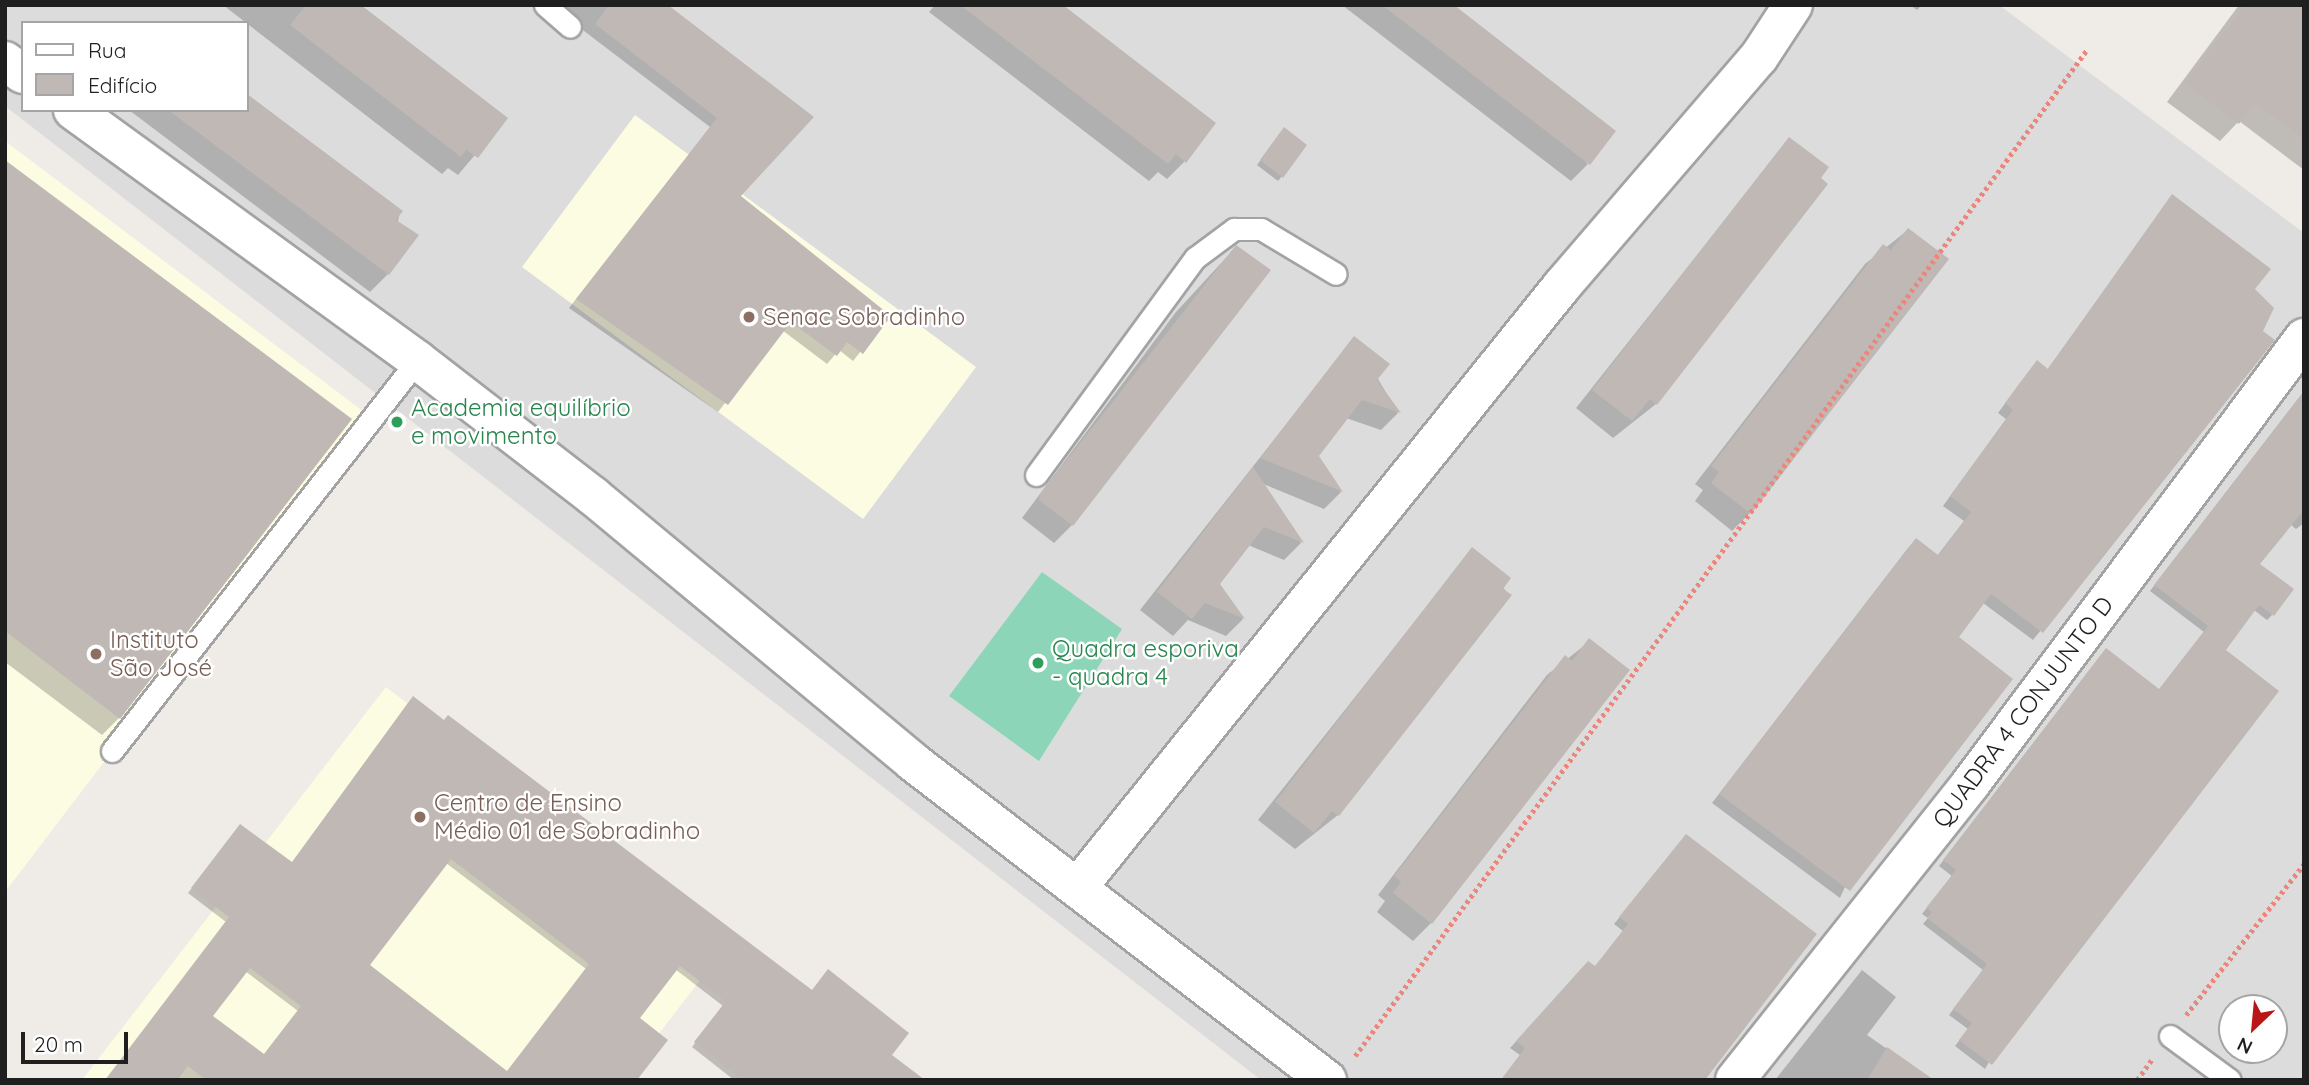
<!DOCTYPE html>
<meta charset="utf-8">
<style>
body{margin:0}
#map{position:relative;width:2309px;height:1085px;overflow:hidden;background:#efece7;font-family:Quicksand,sans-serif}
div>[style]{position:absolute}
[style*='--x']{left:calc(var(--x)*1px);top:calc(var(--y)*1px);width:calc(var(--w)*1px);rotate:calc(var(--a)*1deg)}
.residential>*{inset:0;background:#dddcdc}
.education>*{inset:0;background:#fcfce3}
.pitch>*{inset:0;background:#8dd5b9}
.shadow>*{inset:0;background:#0003}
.building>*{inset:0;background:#bfb8b4}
.path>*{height:4.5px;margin-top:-2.25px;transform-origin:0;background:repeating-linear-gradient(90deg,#eb867c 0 3.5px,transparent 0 7px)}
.roads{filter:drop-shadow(2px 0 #a3a3a3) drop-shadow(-2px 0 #a3a3a3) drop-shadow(0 2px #a3a3a3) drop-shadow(0 -2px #a3a3a3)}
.service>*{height:21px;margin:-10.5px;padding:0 10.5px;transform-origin:10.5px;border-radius:10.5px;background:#fff}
.minor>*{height:38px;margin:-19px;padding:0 19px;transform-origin:19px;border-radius:19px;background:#fff}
.dots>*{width:19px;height:19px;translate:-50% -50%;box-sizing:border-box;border:4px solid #fff;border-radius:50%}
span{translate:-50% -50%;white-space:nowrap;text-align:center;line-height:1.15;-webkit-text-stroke:5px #fff;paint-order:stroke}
.education-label{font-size:24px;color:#785e54}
.left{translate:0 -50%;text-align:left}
.leisure-label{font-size:24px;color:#27864d}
.street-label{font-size:24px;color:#1f1f1f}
.frame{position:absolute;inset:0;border:7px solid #1f1f1f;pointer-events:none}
.legend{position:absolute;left:21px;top:21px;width:228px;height:91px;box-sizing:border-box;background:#fff;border:2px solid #a5a5a5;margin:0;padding:9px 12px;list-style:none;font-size:21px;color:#1f1f1f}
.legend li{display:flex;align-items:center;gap:14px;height:35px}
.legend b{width:35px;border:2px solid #a5a5a5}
.north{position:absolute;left:2218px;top:994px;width:70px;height:70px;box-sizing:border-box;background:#fff;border:2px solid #a5a5a5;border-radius:50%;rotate:206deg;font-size:19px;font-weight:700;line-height:28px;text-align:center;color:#1f1f1f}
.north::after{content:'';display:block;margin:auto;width:24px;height:32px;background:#b91617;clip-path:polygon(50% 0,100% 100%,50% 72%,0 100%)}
.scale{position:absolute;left:21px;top:1032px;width:107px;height:32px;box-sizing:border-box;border:4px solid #1f1f1f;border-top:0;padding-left:9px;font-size:21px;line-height:24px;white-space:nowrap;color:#1f1f1f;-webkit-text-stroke:5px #fff;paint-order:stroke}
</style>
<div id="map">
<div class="residential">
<i style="clip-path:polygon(evenodd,5px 5px,1999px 5px,2304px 233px,2304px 1080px,1261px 1080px,5px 106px,5px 5px,23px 23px,247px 23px,247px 110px,23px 110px,23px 23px,5px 5px,2232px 1008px,2274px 1008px,2274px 1050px,2232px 1050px,2232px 1008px)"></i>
</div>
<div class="education">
<i style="clip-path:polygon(635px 115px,976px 367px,863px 519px,522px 267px)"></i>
<i style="clip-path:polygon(5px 141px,368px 415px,5px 892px)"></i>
<i style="clip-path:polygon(386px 687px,725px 948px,623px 1080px,82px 1080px)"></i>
</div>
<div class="pitch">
<i style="clip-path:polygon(1042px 572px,1122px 629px,1039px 761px,949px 696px)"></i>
</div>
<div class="shadow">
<i style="clip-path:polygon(223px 5px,360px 5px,506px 118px,458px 175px,448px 168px,442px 174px)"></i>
<i style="clip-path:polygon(550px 5px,667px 5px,812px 117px,738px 196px,889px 316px,853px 361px,839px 350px,827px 364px,782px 330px,718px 412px,569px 308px,710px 127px)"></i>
<i style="clip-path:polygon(935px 5px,1059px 5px,1185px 161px,1167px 179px,1158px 172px,1149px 181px,929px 12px)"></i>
<i style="clip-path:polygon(1342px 5px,1450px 5px,1588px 164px,1571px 181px)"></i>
<i style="clip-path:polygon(1910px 5px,1922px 5px,1917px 10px)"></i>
<i style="clip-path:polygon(2239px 5px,2304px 5px,2304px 170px,2239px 121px,2220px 141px,2167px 102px)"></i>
<i style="clip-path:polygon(248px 95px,400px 211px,388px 274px,370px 292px,129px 110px,247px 110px)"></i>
<i style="clip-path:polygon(1280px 134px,1282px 176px,1278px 181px,1257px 165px)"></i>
<i style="clip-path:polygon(1789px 139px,1826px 184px,1656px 404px,1613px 438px,1576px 408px)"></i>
<i style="clip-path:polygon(5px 162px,119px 718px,102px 735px,5px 662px)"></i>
<i style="clip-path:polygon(2172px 196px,2253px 290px,2261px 331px,2273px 340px,2033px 640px,1983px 603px,1957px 638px,1840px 898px,1712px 803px,1908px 548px,1916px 540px,1937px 556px,1964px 521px,1943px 506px,2006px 419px,1998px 413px,2029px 371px,2047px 370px)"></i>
<i style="clip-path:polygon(1908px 230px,1750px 513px,1732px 531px,1695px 501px,1703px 490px,1695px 484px,1865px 264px)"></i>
<i style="clip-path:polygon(1236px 247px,1072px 525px,1054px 543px,1022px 518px,1176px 312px)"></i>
<i style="clip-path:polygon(1354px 338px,1398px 413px,1381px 430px,1346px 418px,1317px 456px,1341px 492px,1324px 509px,1261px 483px,1301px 543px,1284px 560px,1248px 545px,1218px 584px,1243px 619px,1226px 636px,1188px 620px,1173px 636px,1140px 610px)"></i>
<i style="clip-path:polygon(2304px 391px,2304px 523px,2296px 529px,2290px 524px,2258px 564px,2272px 615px,2267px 620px,2254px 610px,2223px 650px,1985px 1069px,1955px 1046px,1968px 1029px,1949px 1015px,1983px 970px,1923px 924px,1928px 918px,1922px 914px,1952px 876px,1939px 866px,2101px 656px,2158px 691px,2204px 632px,2150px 591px)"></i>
<i style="clip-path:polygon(1472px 549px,1509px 595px,1338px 815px,1295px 849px,1258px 820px)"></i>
<i style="clip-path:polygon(1590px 641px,1431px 923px,1413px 941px,1377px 912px,1385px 901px,1378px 895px,1547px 675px)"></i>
<i style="clip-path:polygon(evenodd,409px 702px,890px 1055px,904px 1080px,734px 1080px,692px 1047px,723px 1006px,675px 969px,638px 1018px,635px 1080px,106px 1080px,226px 922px,188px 893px,236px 831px,292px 863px,409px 702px,446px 863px,586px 969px,507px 1073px,368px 966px,446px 863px,409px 702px,245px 971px,298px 1011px,263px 1056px,211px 1016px,245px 971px)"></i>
<i style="clip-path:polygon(1680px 843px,1815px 935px,1501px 1080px,1520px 1055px,1510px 1048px,1582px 970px,1594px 968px,1623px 931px,1614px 924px)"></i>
<i style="clip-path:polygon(1862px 970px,1896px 997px,1867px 1035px,1916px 1069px,1914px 1080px,1775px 1080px)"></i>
</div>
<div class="building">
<i style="clip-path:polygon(306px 5px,361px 5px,508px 118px,478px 158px,466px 150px,461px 157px,290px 25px)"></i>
<i style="clip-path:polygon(609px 5px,668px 5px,814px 117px,741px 196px,891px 316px,863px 354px,847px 342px,837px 356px,791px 322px,728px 405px,576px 299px,717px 118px,595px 24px)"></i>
<i style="clip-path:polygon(960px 5px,1063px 5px,1216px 123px,1186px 163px,1176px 154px,1168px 164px)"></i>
<i style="clip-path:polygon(1382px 5px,1454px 5px,1616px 131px,1590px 165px)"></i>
<i style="clip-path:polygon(2245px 5px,2304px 5px,2304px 139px,2254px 102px,2239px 124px,2184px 83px)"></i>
<i style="clip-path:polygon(247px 94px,403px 211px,396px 220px,419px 235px,389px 275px,168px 110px,247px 110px)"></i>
<i style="clip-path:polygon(1284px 127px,1307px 145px,1283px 178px,1260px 160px)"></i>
<i style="clip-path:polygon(1789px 137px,1829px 167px,1821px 178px,1828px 184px,1657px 405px,1650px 399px,1632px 421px,1592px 390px)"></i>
<i style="clip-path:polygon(5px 160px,352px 419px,120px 719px,5px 631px)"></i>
<i style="clip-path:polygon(2172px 194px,2271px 269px,2255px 289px,2274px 308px,2263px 331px,2275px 340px,2043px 633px,1991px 594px,1959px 637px,2013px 679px,1850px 891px,1719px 794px,1916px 538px,1938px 555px,1971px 512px,1950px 496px,2013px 410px,2005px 403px,2037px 360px,2048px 369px)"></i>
<i style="clip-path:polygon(1908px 228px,1949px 259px,1751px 514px,1711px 483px,1719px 472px,1711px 466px,1883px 244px,1891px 250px)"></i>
<i style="clip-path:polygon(1236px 245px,1271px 270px,1073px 526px,1039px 500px,1040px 494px)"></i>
<i style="clip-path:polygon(1354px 336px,1390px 364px,1377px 380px,1401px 413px,1362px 400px,1319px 456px,1343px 492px,1260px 458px)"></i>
<i style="clip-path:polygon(2304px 391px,2304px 510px,2260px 564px,2294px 589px,2274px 616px,2259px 605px,2226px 650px,2279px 691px,1992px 1065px,1959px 1040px,1972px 1023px,1953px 1009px,1987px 964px,1927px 918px,1932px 912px,1926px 908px,1956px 870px,1943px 860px,2106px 648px,2159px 689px,2208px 626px,2154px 585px)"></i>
<i style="clip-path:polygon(1253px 467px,1304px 543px,1264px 527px,1220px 584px,1245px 619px,1205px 603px,1192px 619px,1157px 592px)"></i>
<i style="clip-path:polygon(1472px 547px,1511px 578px,1503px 589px,1512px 595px,1339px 816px,1332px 811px,1314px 833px,1275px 802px)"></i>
<i style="clip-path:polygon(1589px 638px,1630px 670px,1432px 924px,1393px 893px,1401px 882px,1394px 876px,1565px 655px,1572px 661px)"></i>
<i style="clip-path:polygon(evenodd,413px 696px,444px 720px,448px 715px,812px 990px,828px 969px,909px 1033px,892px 1055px,925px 1080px,743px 1080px,694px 1042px,726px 1001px,680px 966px,640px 1018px,668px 1040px,637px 1080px,206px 1080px,188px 1066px,177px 1080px,105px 1080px,229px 917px,191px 888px,240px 824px,292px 862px,413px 696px,451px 859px,589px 964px,507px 1071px,370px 965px,451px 859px,413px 696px,250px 968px,301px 1006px,264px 1054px,213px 1016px,250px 968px)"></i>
<i style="clip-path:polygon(1686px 834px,1817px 934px,1705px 1080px,1501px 1080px,1525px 1048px,1516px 1041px,1588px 961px,1595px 966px,1628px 924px,1619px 917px)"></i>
<i style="clip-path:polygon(1887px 1047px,1934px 1080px,1867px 1080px)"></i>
</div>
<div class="path">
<i style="--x:2186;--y:1015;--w:192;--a:-52"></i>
<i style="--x:1355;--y:1056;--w:1243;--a:-53.97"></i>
<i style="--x:2137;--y:1080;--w:27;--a:-54"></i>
</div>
<div class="roads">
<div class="service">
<i style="--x:545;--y:5;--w:33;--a:41"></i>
<i style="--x:1036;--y:475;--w:269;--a:-53.8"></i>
<i style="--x:1195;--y:258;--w:49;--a:-36.6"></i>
<i style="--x:1234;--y:229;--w:27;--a:0"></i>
<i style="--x:1261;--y:229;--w:87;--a:31"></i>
<i style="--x:112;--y:751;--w:496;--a:-52"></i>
<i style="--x:2170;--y:1036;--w:74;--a:36.3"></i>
</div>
<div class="minor">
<i style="--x:5;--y:61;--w:22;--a:36"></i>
<i style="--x:73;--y:110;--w:425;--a:36"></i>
<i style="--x:417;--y:360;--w:222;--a:37.7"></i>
<i style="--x:593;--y:496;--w:416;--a:39.7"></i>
<i style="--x:913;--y:762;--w:522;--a:37.53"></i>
<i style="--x:1077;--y:888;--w:772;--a:-51.15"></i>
<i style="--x:1561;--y:287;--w:303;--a:-49.3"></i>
<i style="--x:1759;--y:57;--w:62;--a:-56.8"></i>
<i style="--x:1735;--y:1080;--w:379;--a:-51.5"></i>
<i style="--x:1971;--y:783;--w:556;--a:-53.19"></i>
</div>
</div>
<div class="dots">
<i style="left:749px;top:317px;background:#8d6e63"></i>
<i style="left:397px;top:422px;background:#2e9e5b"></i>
<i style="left:96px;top:654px;background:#8d6e63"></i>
<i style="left:1038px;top:663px;background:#2e9e5b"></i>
<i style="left:420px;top:817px;background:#8d6e63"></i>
</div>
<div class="education-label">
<span class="left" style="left:763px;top:317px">Senac Sobradinho</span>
<span class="left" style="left:110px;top:654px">Instituto<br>São José</span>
<span class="left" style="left:434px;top:817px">Centro de Ensino<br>Médio 01 de Sobradinho</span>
</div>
<div class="leisure-label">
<span class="left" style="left:411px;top:422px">Academia equilíbrio<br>e movimento</span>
<span class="left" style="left:1052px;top:663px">Quadra esporiva<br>- quadra 4</span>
</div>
<div class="street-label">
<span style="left:2023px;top:712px;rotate:-53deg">QUADRA 4 CONJUNTO D</span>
</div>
<div class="frame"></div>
<ul class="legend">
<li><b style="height:9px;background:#fff"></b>Rua</li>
<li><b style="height:19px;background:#bfb8b4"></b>Edifício</li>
</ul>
<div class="north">N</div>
<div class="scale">20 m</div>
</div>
